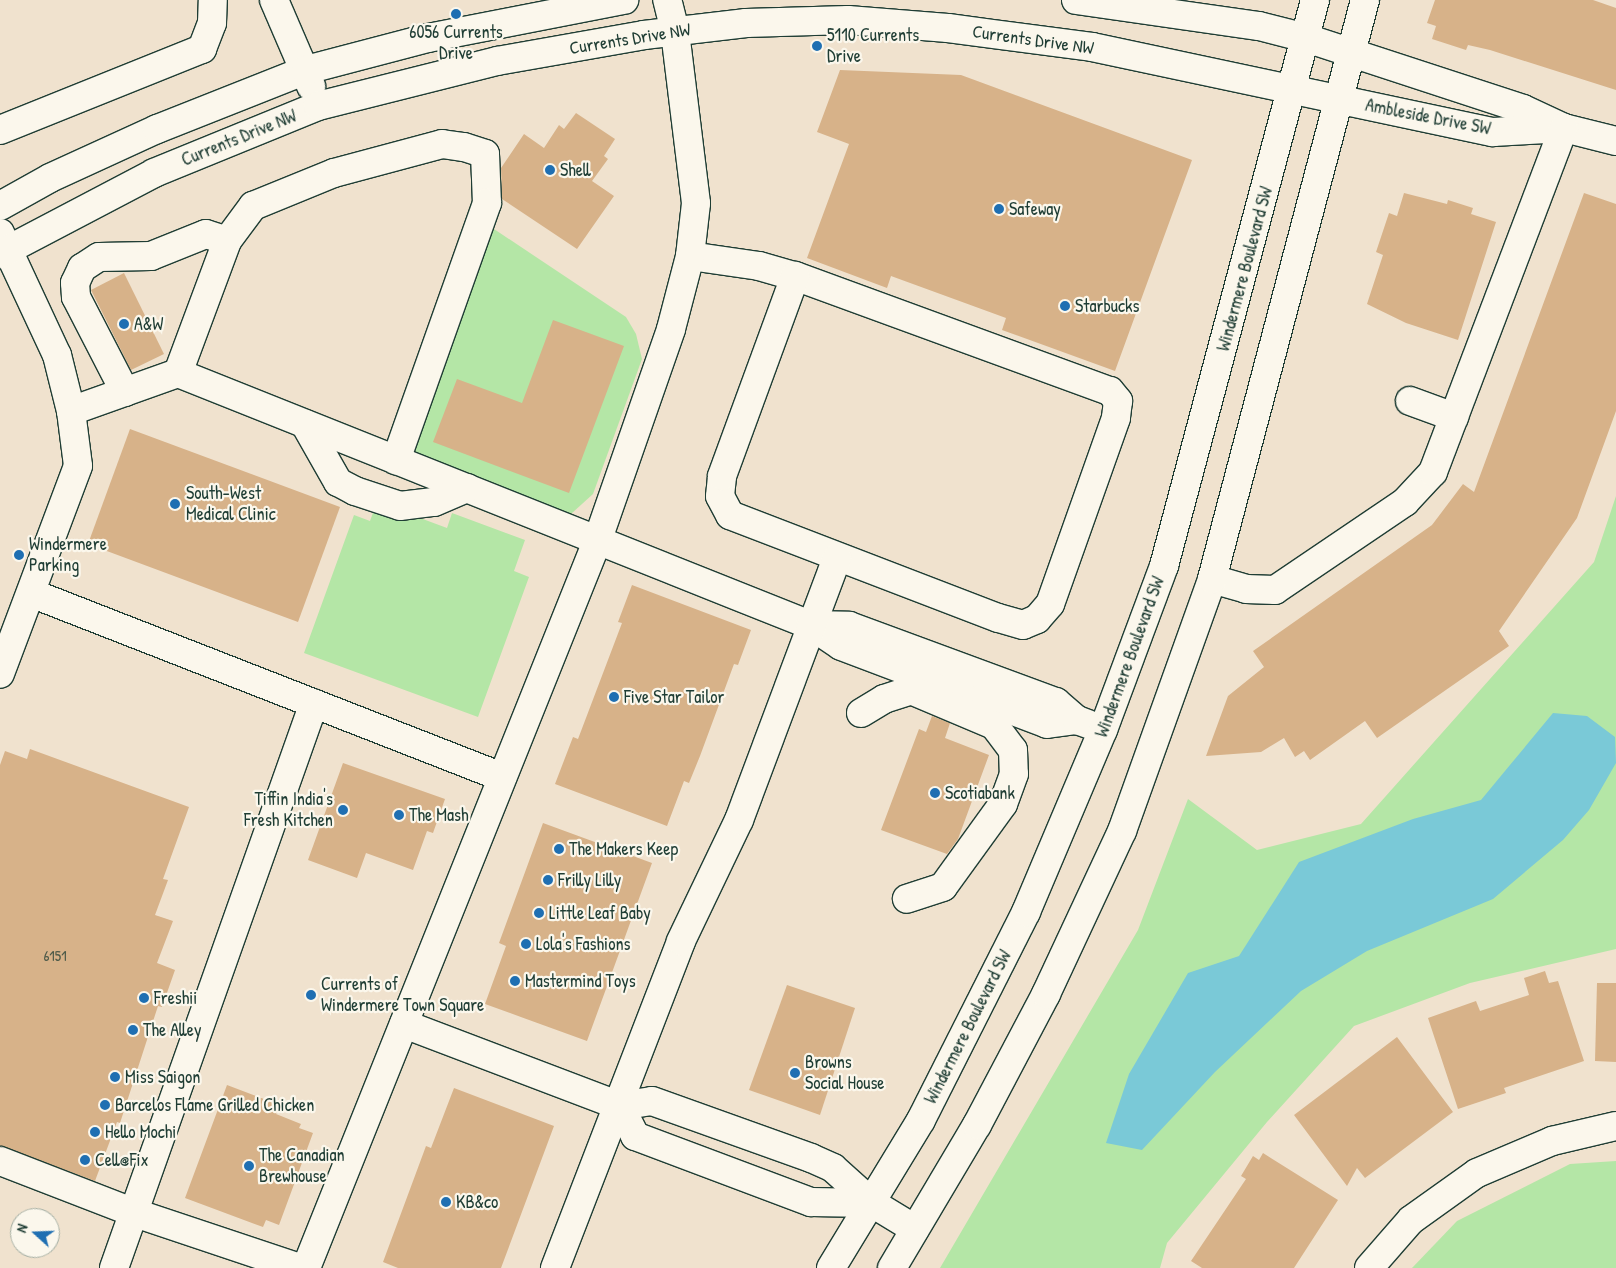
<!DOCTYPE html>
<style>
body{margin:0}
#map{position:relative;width:1616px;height:1268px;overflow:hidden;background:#f0e2ce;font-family:"Patrick Hand",sans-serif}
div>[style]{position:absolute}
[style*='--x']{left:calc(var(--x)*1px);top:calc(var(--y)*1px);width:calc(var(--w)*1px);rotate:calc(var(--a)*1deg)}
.green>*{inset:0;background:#b4e6a6}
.water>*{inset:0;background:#7ac9d7}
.building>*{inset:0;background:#d7b289}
.roads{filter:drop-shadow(1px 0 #1f3d34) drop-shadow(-1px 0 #1f3d34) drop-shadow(0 1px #1f3d34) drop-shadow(0 -1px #1f3d34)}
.minor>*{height:28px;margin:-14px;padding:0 14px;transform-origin:14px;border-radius:14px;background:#fbf7ec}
.major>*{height:28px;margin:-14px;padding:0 14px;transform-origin:14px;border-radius:14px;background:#fbf7ec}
.dots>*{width:14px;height:14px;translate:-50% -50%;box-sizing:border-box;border:2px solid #fbf7ec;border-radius:50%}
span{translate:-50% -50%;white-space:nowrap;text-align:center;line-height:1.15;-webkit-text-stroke:4.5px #fbf7ec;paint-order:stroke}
.number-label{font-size:15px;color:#4d5a49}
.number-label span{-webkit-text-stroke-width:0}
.poi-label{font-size:18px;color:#1f3d34}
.left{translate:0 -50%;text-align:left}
.right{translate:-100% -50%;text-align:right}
.street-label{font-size:18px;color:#1f3d34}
.north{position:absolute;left:10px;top:1208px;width:50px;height:50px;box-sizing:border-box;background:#fbf7ec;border:1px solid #a3ada2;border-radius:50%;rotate:290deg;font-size:14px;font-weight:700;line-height:20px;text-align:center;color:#1f3d34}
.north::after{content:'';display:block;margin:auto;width:18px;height:22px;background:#1f6fb2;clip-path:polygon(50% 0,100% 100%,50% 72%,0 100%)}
</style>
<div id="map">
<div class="green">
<i style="clip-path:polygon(488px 225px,626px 317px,636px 334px,642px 359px,593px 494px,571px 514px,409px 453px)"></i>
<i style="clip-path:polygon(1616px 496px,1616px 949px,1470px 983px,1354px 1026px,1267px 1122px,1167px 1243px,1160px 1268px,940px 1268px,1138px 930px,1188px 799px,1257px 850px,1361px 824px,1594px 562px)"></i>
<i style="clip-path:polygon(377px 502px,447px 528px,452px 513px,525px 540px,514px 571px,529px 577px,478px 717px,304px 653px,354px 515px,370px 521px)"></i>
<i style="clip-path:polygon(1616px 1161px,1616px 1268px,1412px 1268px,1457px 1221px,1570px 1164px)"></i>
</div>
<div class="water">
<i style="clip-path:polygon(1553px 713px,1587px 716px,1615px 737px,1616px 763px,1589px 810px,1563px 840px,1493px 899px,1367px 951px,1301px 991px,1215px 1072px,1142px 1150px,1106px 1143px,1129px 1074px,1188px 973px,1239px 956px,1299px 862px,1413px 819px,1481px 800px)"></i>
</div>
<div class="building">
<i style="clip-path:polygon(1435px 0,1593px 0,1616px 8px,1616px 90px,1490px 50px,1468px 45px,1466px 50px,1432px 39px,1436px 26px,1427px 23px)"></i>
<i style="clip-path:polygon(840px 70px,961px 75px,1192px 160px,1115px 371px,1002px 330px,1006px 318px,891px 276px,887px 288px,807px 258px,849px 144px,817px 132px)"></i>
<i style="clip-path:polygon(576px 113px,615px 139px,604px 156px,608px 159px,592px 181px,614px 196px,577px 249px,502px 199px,501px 168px,524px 134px,544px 148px,559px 125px,564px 129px)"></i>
<i style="clip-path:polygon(1404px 193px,1447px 204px,1448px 200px,1473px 208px,1471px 214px,1496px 222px,1458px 340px,1406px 323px,1367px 304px,1383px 255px,1376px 252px,1389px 213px,1397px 216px)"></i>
<i style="clip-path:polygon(1584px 193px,1616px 204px,1616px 411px,1577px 518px,1499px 631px,1509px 646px,1377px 738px,1365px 721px,1310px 760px,1304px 751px,1295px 757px,1284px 738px,1261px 752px,1206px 756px,1228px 696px,1264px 667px,1253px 651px,1432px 525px,1463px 484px,1474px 492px)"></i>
<i style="clip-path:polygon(124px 273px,164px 354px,131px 370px,91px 290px)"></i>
<i style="clip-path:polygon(553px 320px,624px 346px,569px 493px,433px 442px,457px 379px,522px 403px)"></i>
<i style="clip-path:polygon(130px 429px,340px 507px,298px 622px,88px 544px)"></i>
<i style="clip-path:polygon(632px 585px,751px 630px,738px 665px,734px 664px,700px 756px,689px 783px,684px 781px,667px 826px,555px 784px,573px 737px,578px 739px,622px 623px,618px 622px)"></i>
<i style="clip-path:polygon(932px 716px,950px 723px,945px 738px,989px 755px,958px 839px,947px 854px,881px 830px,919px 729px,926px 732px)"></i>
<i style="clip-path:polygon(30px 749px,189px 807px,163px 879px,168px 880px,155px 915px,173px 921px,157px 963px,175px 970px,162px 1007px,158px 1006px,120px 1123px,117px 1122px,95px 1181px,0 1146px,0 765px,5px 751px,27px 759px)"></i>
<i style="clip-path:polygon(343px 763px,445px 799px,433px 833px,427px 831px,413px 870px,366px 853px,357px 878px,308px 860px)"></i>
<i style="clip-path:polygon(543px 823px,652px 863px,587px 1041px,485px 1004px,506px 946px,499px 943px)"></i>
<i style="clip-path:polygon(1545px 971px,1549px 983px,1558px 981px,1584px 1061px,1504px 1088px,1506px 1093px,1458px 1109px,1428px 1018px,1476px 1001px,1480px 1011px,1529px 995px,1524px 978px)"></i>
<i style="clip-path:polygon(1597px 983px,1616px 983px,1616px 1062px,1595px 1061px)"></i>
<i style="clip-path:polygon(787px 985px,855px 1008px,820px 1115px,749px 1090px)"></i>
<i style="clip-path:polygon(1397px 1037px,1453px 1112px,1365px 1178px,1357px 1168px,1347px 1186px,1294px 1115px)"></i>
<i style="clip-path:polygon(227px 1085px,280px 1105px,276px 1114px,301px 1124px,299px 1128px,313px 1133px,279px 1225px,266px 1220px,263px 1227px,185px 1198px)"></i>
<i style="clip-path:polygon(454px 1088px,554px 1126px,501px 1268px,398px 1268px,383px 1262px,426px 1146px,431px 1148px)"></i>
<i style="clip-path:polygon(1263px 1153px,1338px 1200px,1294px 1268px,1202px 1268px,1191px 1261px,1246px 1179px,1241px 1176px,1253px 1156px,1259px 1160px)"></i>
</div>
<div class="roads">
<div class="minor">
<i style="--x:274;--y:0;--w:94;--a:66.7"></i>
<i style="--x:1076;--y:0;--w:185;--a:8.1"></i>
<i style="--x:1259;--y:26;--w:49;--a:14.3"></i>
<i style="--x:1306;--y:38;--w:228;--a:18.1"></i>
<i style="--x:1523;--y:109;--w:45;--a:24.9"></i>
<i style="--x:1564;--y:128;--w:54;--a:14"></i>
<i style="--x:0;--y:130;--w:218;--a:-21.9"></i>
<i style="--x:202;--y:49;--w:28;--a:-69"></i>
<i style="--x:212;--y:23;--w:23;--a:-88"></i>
<i style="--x:0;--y:206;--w:57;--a:-29.2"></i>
<i style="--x:50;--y:178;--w:118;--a:-24.6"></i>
<i style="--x:157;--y:129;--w:160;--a:-21.6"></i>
<i style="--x:306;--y:70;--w:126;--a:-14.7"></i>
<i style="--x:428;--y:38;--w:200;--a:-11"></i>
<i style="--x:0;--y:233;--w:135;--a:65"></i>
<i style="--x:57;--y:355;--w:58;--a:76"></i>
<i style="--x:71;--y:411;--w:55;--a:82.7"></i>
<i style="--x:78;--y:466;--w:222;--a:110.6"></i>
<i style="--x:0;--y:254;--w:174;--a:-27.7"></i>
<i style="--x:154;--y:173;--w:177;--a:-22.2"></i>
<i style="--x:318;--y:106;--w:185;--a:-14.1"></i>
<i style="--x:497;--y:61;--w:149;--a:-10"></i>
<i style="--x:644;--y:35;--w:103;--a:-6.7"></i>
<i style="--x:746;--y:23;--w:102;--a:-1.7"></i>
<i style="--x:848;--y:20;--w:100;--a:4.6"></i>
<i style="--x:948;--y:28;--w:145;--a:7.5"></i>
<i style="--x:1092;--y:47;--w:410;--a:12"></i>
<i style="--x:1493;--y:132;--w:71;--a:-3.2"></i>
<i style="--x:690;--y:256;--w:70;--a:8.2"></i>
<i style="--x:759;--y:266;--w:37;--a:16"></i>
<i style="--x:795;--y:276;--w:335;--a:20.1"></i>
<i style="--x:1110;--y:391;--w:13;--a:51"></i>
<i style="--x:1118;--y:401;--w:17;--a:97"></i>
<i style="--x:1116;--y:418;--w:197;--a:109.5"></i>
<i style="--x:1050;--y:604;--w:20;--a:131"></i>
<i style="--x:1037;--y:619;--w:15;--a:157"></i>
<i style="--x:1023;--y:625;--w:26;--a:-164"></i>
<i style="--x:998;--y:618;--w:287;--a:-159"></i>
<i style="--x:730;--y:515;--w:21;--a:-118"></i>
<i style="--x:720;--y:496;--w:20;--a:-84"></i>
<i style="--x:722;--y:476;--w:213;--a:-69.9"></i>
<i style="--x:178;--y:373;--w:141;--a:-69.6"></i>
<i style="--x:227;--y:241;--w:44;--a:-53.4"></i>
<i style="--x:253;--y:206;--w:87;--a:-22.2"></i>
<i style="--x:334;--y:173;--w:112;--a:-15"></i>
<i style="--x:442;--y:144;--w:22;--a:8"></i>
<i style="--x:464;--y:147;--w:22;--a:18"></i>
<i style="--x:485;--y:154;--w:49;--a:87.7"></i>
<i style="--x:487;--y:203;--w:273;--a:109.5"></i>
<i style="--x:125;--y:392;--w:107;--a:-117.3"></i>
<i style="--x:76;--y:297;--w:14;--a:-94"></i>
<i style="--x:75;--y:283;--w:17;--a:-65"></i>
<i style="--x:82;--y:268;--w:20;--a:-33"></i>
<i style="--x:99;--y:257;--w:52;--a:-1.1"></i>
<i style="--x:151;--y:256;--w:59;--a:-21.8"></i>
<i style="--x:206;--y:234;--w:22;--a:18"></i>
<i style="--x:1410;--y:401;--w:47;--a:20"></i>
<i style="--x:71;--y:411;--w:114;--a:-19.6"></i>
<i style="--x:178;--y:373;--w:680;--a:21.74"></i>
<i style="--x:810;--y:625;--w:37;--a:34"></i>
<i style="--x:841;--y:646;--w:220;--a:20.7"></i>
<i style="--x:1047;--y:724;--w:30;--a:-8"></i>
<i style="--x:305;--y:424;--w:67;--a:60.4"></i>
<i style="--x:338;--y:482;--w:19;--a:28"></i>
<i style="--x:355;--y:491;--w:47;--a:18.4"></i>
<i style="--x:400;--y:506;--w:34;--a:-7"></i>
<i style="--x:434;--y:502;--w:36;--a:-23"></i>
<i style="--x:1212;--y:579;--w:35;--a:16"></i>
<i style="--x:1246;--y:589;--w:29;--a:2"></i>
<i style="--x:1275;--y:590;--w:157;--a:-34.1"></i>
<i style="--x:1405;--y:502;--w:41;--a:-47"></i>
<i style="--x:1433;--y:472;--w:368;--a:-69.2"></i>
<i style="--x:31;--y:593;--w:506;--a:21.34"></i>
<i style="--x:810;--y:625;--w:39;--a:1"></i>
<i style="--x:849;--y:626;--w:221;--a:20.2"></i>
<i style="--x:1056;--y:702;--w:28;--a:41"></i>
<i style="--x:1077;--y:720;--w:12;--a:20"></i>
<i style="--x:861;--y:713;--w:27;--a:-31"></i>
<i style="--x:884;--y:699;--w:28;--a:-18"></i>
<i style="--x:911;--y:690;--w:90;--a:22.9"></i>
<i style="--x:994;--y:725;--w:31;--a:53"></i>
<i style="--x:1013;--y:750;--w:24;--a:88"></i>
<i style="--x:1014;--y:774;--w:32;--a:110"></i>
<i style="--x:1003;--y:804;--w:102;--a:125.9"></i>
<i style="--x:943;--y:887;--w:38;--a:162"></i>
<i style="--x:404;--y:1024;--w:231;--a:20.8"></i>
<i style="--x:620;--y:1106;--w:32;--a:-9"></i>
<i style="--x:652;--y:1101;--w:169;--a:19.7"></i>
<i style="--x:811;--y:1158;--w:24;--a:24"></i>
<i style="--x:833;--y:1168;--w:52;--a:41.9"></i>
<i style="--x:872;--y:1203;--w:50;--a:31.2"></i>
<i style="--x:620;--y:1106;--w:34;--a:63"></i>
<i style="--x:635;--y:1136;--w:188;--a:20.6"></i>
<i style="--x:811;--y:1202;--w:61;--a:0.9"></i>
<i style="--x:0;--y:1161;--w:145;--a:21.1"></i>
<i style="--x:135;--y:1213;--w:173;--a:18.5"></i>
<i style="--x:114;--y:1268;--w:599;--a:-70.51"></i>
<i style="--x:306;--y:1268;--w:785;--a:-68.17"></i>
<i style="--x:598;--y:539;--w:222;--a:-70.8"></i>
<i style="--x:671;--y:329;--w:75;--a:-75.4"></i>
<i style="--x:690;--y:256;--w:53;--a:-83.5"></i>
<i style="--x:696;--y:203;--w:173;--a:-97"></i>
<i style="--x:675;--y:31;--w:32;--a:-104"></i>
<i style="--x:555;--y:1268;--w:350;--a:-68.9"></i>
<i style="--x:681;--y:941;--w:134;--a:-64.4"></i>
<i style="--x:739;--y:820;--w:280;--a:-69.5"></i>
<i style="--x:1369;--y:1268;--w:64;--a:-48.8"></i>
<i style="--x:1411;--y:1220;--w:81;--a:-35.5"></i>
<i style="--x:1477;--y:1173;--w:82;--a:-23.1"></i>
<i style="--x:1552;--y:1141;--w:66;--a:-13.2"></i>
</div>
<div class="major">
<i style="--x:831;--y:1268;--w:173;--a:-58.7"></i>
<i style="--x:921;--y:1120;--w:233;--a:-63.2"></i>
<i style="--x:1026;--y:912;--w:198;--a:-67.1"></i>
<i style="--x:1103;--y:730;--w:175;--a:-69.6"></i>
<i style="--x:1164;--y:566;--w:586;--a:-75.06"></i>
<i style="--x:892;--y:1268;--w:166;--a:-59.3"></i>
<i style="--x:977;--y:1125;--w:148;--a:-62.2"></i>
<i style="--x:1046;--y:994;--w:180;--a:-65"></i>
<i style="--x:1122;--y:831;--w:268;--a:-70.3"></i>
<i style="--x:1212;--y:579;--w:599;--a:-75.2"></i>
</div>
</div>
<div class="dots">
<i style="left:456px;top:14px;background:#1f6fb2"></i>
<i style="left:817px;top:46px;background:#1f6fb2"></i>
<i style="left:550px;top:170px;background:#1f6fb2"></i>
<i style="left:999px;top:209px;background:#1f6fb2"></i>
<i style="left:1065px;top:306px;background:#1f6fb2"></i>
<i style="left:124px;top:324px;background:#1f6fb2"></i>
<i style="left:175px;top:504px;background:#1f6fb2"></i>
<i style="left:19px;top:555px;background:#1f6fb2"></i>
<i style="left:614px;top:697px;background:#1f6fb2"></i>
<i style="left:935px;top:793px;background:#1f6fb2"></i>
<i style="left:343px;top:810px;background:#1f6fb2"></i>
<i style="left:399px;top:815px;background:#1f6fb2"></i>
<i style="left:559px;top:849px;background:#1f6fb2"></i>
<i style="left:548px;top:880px;background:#1f6fb2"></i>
<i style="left:539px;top:913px;background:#1f6fb2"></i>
<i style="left:526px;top:944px;background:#1f6fb2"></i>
<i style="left:515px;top:981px;background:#1f6fb2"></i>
<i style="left:311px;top:995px;background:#1f6fb2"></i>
<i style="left:144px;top:998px;background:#1f6fb2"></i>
<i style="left:133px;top:1030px;background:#1f6fb2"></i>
<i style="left:795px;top:1073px;background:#1f6fb2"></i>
<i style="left:115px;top:1077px;background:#1f6fb2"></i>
<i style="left:105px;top:1105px;background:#1f6fb2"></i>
<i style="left:95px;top:1132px;background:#1f6fb2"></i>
<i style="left:85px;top:1160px;background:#1f6fb2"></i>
<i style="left:249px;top:1166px;background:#1f6fb2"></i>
<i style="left:446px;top:1202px;background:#1f6fb2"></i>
</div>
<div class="number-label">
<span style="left:55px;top:956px">6151</span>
</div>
<div class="poi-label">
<span style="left:456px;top:43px">6056 Currents<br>Drive</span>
<span class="left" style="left:827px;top:46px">5110 Currents<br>Drive</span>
<span class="left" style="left:560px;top:170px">Shell</span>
<span class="left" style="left:1009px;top:209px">Safeway</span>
<span class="left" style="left:1075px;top:306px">Starbucks</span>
<span class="left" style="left:134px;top:324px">A&amp;W</span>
<span class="left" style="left:186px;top:504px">South-West<br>Medical Clinic</span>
<span class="left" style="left:29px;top:555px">Windermere<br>Parking</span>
<span class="left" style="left:624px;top:697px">Five Star Tailor</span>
<span class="left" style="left:945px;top:793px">Scotiabank</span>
<span class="right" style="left:333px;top:810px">Tiffin India's<br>Fresh Kitchen</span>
<span class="left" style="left:409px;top:815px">The Mash</span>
<span class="left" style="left:569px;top:849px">The Makers Keep</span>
<span class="left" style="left:558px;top:880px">Frilly Lilly</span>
<span class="left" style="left:549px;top:913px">Little Leaf Baby</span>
<span class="left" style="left:536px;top:944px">Lola's Fashions</span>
<span class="left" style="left:525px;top:981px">Mastermind Toys</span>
<span class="left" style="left:321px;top:995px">Currents of<br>Windermere Town Square</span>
<span class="left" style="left:154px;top:998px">Freshii</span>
<span class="left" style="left:143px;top:1030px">The Alley</span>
<span class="left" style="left:805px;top:1073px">Browns<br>Social House</span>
<span class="left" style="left:125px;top:1077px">Miss Saigon</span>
<span class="left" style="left:115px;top:1105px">Barcelos Flame Grilled Chicken</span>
<span class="left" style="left:105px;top:1132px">Hello Mochi</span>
<span class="left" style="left:259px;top:1166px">The Canadian<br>Brewhouse</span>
<span class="left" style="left:95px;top:1160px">Cell@Fix</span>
<span class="left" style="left:456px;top:1202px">KB&amp;co</span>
</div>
<div class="street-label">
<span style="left:630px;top:39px;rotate:-9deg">Currents Drive NW</span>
<span style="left:1033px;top:40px;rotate:8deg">Currents Drive NW</span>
<span style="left:1428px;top:117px;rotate:11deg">Ambleside Drive SW</span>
<span style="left:239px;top:138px;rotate:-22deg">Currents Drive NW</span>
<span style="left:1245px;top:269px;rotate:-75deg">Windermere Boulevard SW</span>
<span style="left:1130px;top:657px;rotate:-70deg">Windermere Boulevard SW</span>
<span style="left:968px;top:1027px;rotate:-63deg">Windermere Boulevard SW</span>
</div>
<div class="north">N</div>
</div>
